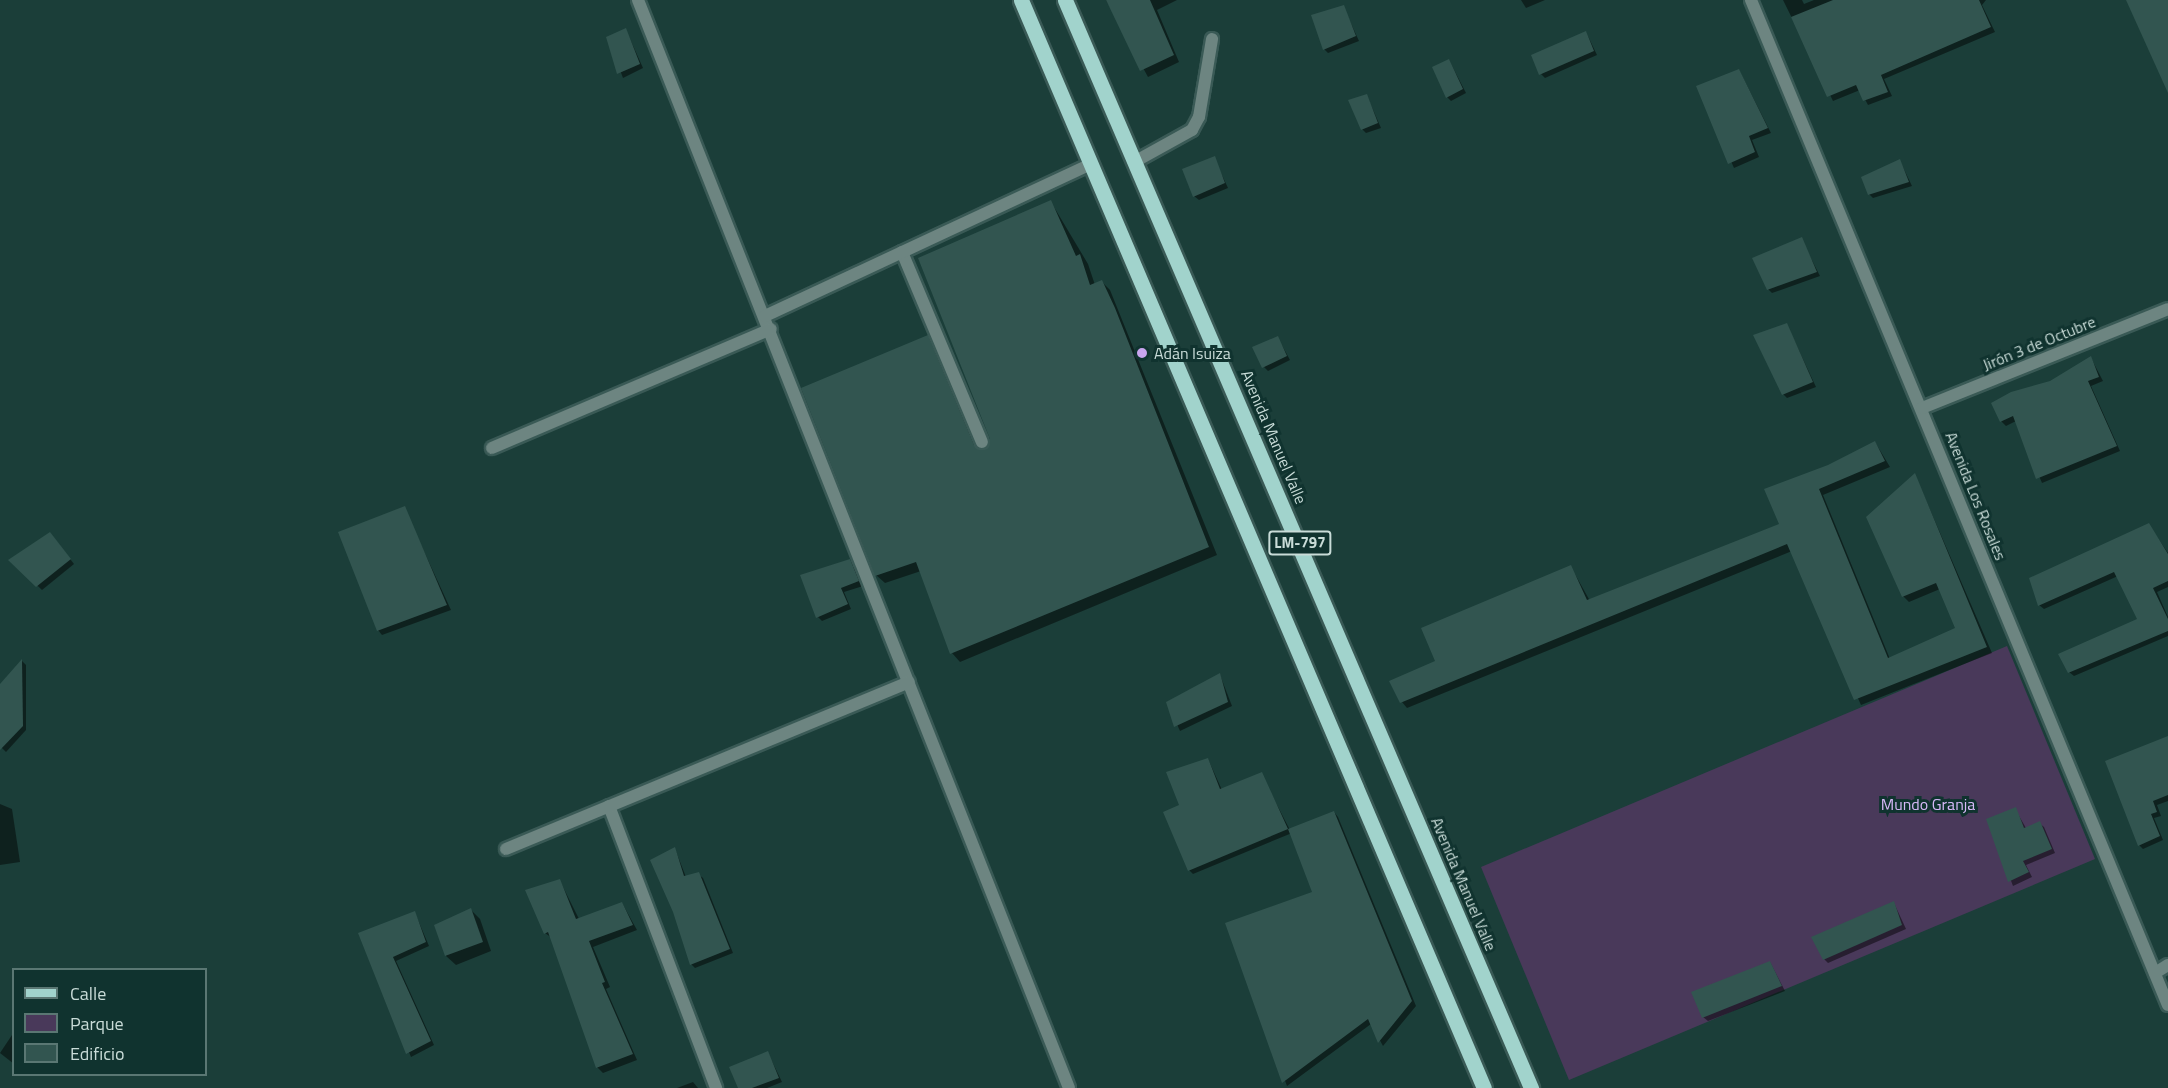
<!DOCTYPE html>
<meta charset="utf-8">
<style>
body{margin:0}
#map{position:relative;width:2168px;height:1088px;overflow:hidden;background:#1b3e39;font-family:"Titillium Web",sans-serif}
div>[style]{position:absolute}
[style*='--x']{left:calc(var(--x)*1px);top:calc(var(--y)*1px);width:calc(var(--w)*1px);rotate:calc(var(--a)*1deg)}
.green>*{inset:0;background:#49395a}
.shadow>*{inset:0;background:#0007}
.building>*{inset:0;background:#325550}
.roads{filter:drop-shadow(2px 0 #3a5a56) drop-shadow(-2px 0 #3a5a56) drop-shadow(0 2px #3a5a56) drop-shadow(0 -2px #3a5a56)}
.lane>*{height:12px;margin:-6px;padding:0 6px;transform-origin:6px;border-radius:6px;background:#6d8581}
.street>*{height:12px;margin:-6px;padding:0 6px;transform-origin:6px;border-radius:6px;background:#6d8581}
.primary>*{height:15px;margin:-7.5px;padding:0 7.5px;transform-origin:7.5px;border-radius:7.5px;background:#a1d3cc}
.dots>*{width:16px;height:16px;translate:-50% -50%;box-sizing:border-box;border:3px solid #10332f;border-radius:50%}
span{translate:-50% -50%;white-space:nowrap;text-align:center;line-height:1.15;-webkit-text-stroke:6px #10332f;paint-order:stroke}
.shield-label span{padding:2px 4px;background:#10332f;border:2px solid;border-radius:4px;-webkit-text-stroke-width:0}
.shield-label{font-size:15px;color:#c9dcd8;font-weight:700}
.street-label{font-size:16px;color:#c9dcd8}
.poi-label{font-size:16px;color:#c9dcd8}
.left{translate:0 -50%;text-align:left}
.park-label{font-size:16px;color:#d8b9f9}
.legend{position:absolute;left:12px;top:968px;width:195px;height:108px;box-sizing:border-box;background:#10332f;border:2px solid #5a7773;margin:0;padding:8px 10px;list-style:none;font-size:18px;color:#c9dcd8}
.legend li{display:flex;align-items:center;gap:12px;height:30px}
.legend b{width:30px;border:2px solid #5a7773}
</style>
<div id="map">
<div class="green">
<i style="clip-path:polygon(2007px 646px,2095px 859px,1569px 1080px,1481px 867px)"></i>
</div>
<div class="shadow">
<i style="clip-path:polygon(1106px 0,1177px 0,1157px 10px,1179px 62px,1148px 77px)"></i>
<i style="clip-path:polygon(1521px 0,1545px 0,1526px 8px)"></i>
<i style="clip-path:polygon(1783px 0,1802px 0,1804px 4px,1814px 0,1986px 0,1982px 5px,1995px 32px,1884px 79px,1892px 96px,1868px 105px,1860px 90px,1833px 101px)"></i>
<i style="clip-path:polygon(1343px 6px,1359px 41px,1328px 53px,1324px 49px)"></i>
<i style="clip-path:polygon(626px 30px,643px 68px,623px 78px,608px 38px)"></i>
<i style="clip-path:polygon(1586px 32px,1597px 55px,1545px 78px,1541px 74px)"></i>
<i style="clip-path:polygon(1449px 60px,1466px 93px,1451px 101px,1447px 97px)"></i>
<i style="clip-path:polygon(1739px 70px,1771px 133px,1752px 140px,1759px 157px,1734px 168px,1698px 87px)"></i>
<i style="clip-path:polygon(1367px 96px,1381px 128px,1366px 133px,1362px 129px)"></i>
<i style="clip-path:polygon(1214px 158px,1228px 188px,1199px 200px,1194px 196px)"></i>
<i style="clip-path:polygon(1900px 161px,1912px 186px,1873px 198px,1869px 194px)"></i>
<i style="clip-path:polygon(1051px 202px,1088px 264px,1095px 285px,1102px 282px,1110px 290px,1217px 555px,960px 662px,952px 653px,921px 571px,885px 583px,876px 575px,927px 336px,936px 344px,979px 449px,987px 451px)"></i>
<i style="clip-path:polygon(1801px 239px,1820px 276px,1772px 293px,1768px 289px)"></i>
<i style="clip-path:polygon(1787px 325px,1816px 387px,1787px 398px,1783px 394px)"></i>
<i style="clip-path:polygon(1278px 338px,1290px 360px,1268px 371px,1264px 367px)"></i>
<i style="clip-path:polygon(2091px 358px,2103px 381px,2091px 386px,2120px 451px,2042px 483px,2016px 421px,2006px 426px,2001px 421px,2051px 383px)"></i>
<i style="clip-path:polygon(1875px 442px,1890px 467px,1823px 495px,1890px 659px,1957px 629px,1940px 589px,1909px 602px,1903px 596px,1915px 475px,1992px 653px,1861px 705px,1792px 551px,1407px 708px,1402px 702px,1437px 662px,1571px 567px,1590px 601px,1781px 524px,1828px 466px)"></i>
<i style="clip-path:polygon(404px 508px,451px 610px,382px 635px,378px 630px)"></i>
<i style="clip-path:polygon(2149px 525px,2168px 553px,2168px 587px,2157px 592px,2168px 617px,2168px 636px,2074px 676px,2069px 672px,2139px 620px,2118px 576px,2044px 609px,2039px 605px)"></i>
<i style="clip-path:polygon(54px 538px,74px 564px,42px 590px,11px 560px)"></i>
<i style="clip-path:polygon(850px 560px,863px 586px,844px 592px,851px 609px,822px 621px,818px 617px)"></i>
<i style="clip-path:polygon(22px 661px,26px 665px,26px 730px,6px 752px,0 746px,0 687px)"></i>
<i style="clip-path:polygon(1220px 675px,1232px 706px,1180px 731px,1167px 702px)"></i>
<i style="clip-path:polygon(2168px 737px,2168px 801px,2157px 805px,2161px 816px,2154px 818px,2163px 840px,2143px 849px,2139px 845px)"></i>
<i style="clip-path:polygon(1208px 759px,1222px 790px,1261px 774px,1290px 830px,1334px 812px,1338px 817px,1416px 1006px,1383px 1046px,1371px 1024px,1287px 1086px,1227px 924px,1314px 893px,1292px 833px,1193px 874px,1189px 870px,1181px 806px)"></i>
<i style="clip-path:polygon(0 804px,12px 809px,20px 862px,0 865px)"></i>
<i style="clip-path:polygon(2015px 809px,2026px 828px,2039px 823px,2044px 827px,2055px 853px,2026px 865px,2032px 877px,2013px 886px,1988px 820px)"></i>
<i style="clip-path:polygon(675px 849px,686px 877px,698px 874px,703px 878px,733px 953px,695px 968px,691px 964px)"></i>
<i style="clip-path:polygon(560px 881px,579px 919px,622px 903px,637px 930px,593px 947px,610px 987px,606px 989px,637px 1060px,603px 1073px,597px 1067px,552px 938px,545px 933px)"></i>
<i style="clip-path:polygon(1894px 903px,1906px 929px,1828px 963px,1824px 959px)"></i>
<i style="clip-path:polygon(471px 910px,480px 919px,491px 951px,456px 965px,446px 956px,436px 926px)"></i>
<i style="clip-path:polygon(415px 913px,429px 946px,396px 961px,434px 1045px,411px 1057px,360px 934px)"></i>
<i style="clip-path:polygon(1770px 962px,1785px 991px,1708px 1021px,1703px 1017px)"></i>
<i style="clip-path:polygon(14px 1032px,14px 1064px,0 1053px)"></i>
<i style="clip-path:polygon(768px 1053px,782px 1082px,767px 1088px,739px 1088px)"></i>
<i style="clip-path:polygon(693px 1082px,698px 1088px,677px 1088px)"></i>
</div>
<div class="building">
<i style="clip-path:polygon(1106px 0,1150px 0,1174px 55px,1140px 71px)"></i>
<i style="clip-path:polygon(1833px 0,1979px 0,1991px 27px,1881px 75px,1888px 92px,1863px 101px,1856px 85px,1827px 97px,1791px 17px)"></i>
<i style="clip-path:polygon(2126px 0,2168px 0,2168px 93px)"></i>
<i style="clip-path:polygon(1344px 5px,1356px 36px,1323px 50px,1311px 15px)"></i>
<i style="clip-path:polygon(626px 28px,640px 64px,617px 74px,606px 37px)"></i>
<i style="clip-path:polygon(1586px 31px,1594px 51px,1539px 75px,1531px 55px)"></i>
<i style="clip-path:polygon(1449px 59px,1463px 89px,1446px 98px,1432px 67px)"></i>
<i style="clip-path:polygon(1739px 69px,1768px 128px,1749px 136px,1755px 152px,1728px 164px,1696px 86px)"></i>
<i style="clip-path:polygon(1367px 94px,1378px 123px,1361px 130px,1348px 100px)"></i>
<i style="clip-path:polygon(1215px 156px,1225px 183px,1193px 197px,1182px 169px)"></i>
<i style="clip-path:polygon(1900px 159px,1909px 182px,1868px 195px,1861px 177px)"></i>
<i style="clip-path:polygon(1051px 200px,1076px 256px,1080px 254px,1090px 285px,1102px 280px,1115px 308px,1209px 547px,950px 654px,916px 562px,875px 576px,801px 388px,928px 335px,974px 445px,986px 449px,990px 439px,918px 258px)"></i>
<i style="clip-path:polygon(1802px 237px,1817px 272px,1767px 290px,1752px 258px)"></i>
<i style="clip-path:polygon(1787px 323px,1813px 382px,1782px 395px,1753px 335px)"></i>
<i style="clip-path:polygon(1278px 336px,1287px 356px,1262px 368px,1252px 347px)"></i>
<i style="clip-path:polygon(2091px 356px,2099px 377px,2088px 381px,2117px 446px,2036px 479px,2013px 416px,2000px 422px,1991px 403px,2011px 392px,2050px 381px)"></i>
<i style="clip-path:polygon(1875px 441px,1885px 461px,1819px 489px,1888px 658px,1955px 628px,1936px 583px,1902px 597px,1866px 517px,1915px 473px,1987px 647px,1854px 700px,1787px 544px,1400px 703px,1389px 681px,1435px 661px,1421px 628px,1571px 565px,1587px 600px,1779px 524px,1764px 489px,1828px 465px)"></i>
<i style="clip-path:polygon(405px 506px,447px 605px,377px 631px,338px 532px)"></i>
<i style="clip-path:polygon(2149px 523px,2168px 554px,2168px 581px,2153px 588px,2168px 619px,2168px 631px,2068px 673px,2058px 654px,2137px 619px,2114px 572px,2038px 606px,2029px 578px)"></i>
<i style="clip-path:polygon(50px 532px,71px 559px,36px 587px,8px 560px)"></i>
<i style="clip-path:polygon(850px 559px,859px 581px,841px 588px,848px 604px,816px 618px,800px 575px)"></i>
<i style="clip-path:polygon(22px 659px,23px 726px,0 750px,0 684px)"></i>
<i style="clip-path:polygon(1220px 673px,1228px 702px,1174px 727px,1166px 702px)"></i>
<i style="clip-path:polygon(2168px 736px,2168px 795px,2153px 801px,2157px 812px,2151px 814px,2160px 836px,2138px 846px,2105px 761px)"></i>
<i style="clip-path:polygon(1208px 758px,1220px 789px,1262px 772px,1288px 829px,1188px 871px,1163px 812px,1179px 805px,1166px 772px)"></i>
<i style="clip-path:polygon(2016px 807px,2024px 828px,2040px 821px,2052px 849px,2023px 861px,2029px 872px,2008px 882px,1986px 819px)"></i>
<i style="clip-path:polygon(1334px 811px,1412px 1001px,1378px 1043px,1368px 1019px,1282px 1083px,1225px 923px,1312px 892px,1288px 829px)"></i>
<i style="clip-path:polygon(675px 847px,684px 876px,699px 872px,730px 949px,690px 965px,673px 912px,650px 860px)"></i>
<i style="clip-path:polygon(560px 879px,576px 919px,622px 902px,633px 925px,589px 941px,605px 982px,602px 983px,633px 1054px,596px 1068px,548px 932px,544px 934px,525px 890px)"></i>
<i style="clip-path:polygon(1894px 901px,1902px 925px,1823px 960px,1811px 937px)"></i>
<i style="clip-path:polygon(471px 908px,483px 942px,445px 956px,434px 925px)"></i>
<i style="clip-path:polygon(415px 911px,426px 942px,393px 957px,431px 1041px,406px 1054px,358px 933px)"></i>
<i style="clip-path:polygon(1770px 961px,1782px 986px,1702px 1018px,1691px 992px)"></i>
<i style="clip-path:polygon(768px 1051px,779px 1078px,752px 1088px,738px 1088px,729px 1067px)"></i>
</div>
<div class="roads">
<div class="lane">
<i style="--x:1136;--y:161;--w:64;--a:-29"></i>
<i style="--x:1192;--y:130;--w:15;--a:-62"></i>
<i style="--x:1199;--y:117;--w:79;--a:-80.5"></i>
<i style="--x:2155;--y:973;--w:15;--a:-32"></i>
</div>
<div class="street">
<i style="--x:638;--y:0;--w:1170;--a:68.39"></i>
<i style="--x:1751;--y:0;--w:1088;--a:67.47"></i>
<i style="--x:902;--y:252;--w:206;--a:67.2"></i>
<i style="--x:765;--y:316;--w:360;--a:-25"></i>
<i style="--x:1922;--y:408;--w:265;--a:-21.9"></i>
<i style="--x:492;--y:448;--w:303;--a:-23.1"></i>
<i style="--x:609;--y:806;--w:302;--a:69.2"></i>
<i style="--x:506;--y:849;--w:436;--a:-22.5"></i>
</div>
<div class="primary">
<i style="--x:1021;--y:0;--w:1182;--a:66.95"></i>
<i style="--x:1065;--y:0;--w:1184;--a:66.81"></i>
</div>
</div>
<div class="dots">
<i style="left:1142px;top:353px;background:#c9a5ee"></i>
</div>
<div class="shield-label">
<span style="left:1300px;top:543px">LM-797</span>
</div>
<div class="street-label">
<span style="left:2039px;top:343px;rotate:-22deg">Jirón 3 de Octubre</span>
<span style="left:1274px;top:437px;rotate:67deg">Avenida Manuel Valle</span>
<span style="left:1976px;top:496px;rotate:68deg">Avenida Los Rosales</span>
<span style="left:1464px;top:884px;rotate:67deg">Avenida Manuel Valle</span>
</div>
<div class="poi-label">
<span class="left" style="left:1154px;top:353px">Adán Isuiza</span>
</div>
<div class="park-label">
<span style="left:1928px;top:804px">Mundo Granja</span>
</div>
<ul class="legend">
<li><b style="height:8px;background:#a1d3cc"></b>Calle</li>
<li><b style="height:16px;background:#49395a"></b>Parque</li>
<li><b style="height:16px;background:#325550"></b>Edificio</li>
</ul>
</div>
